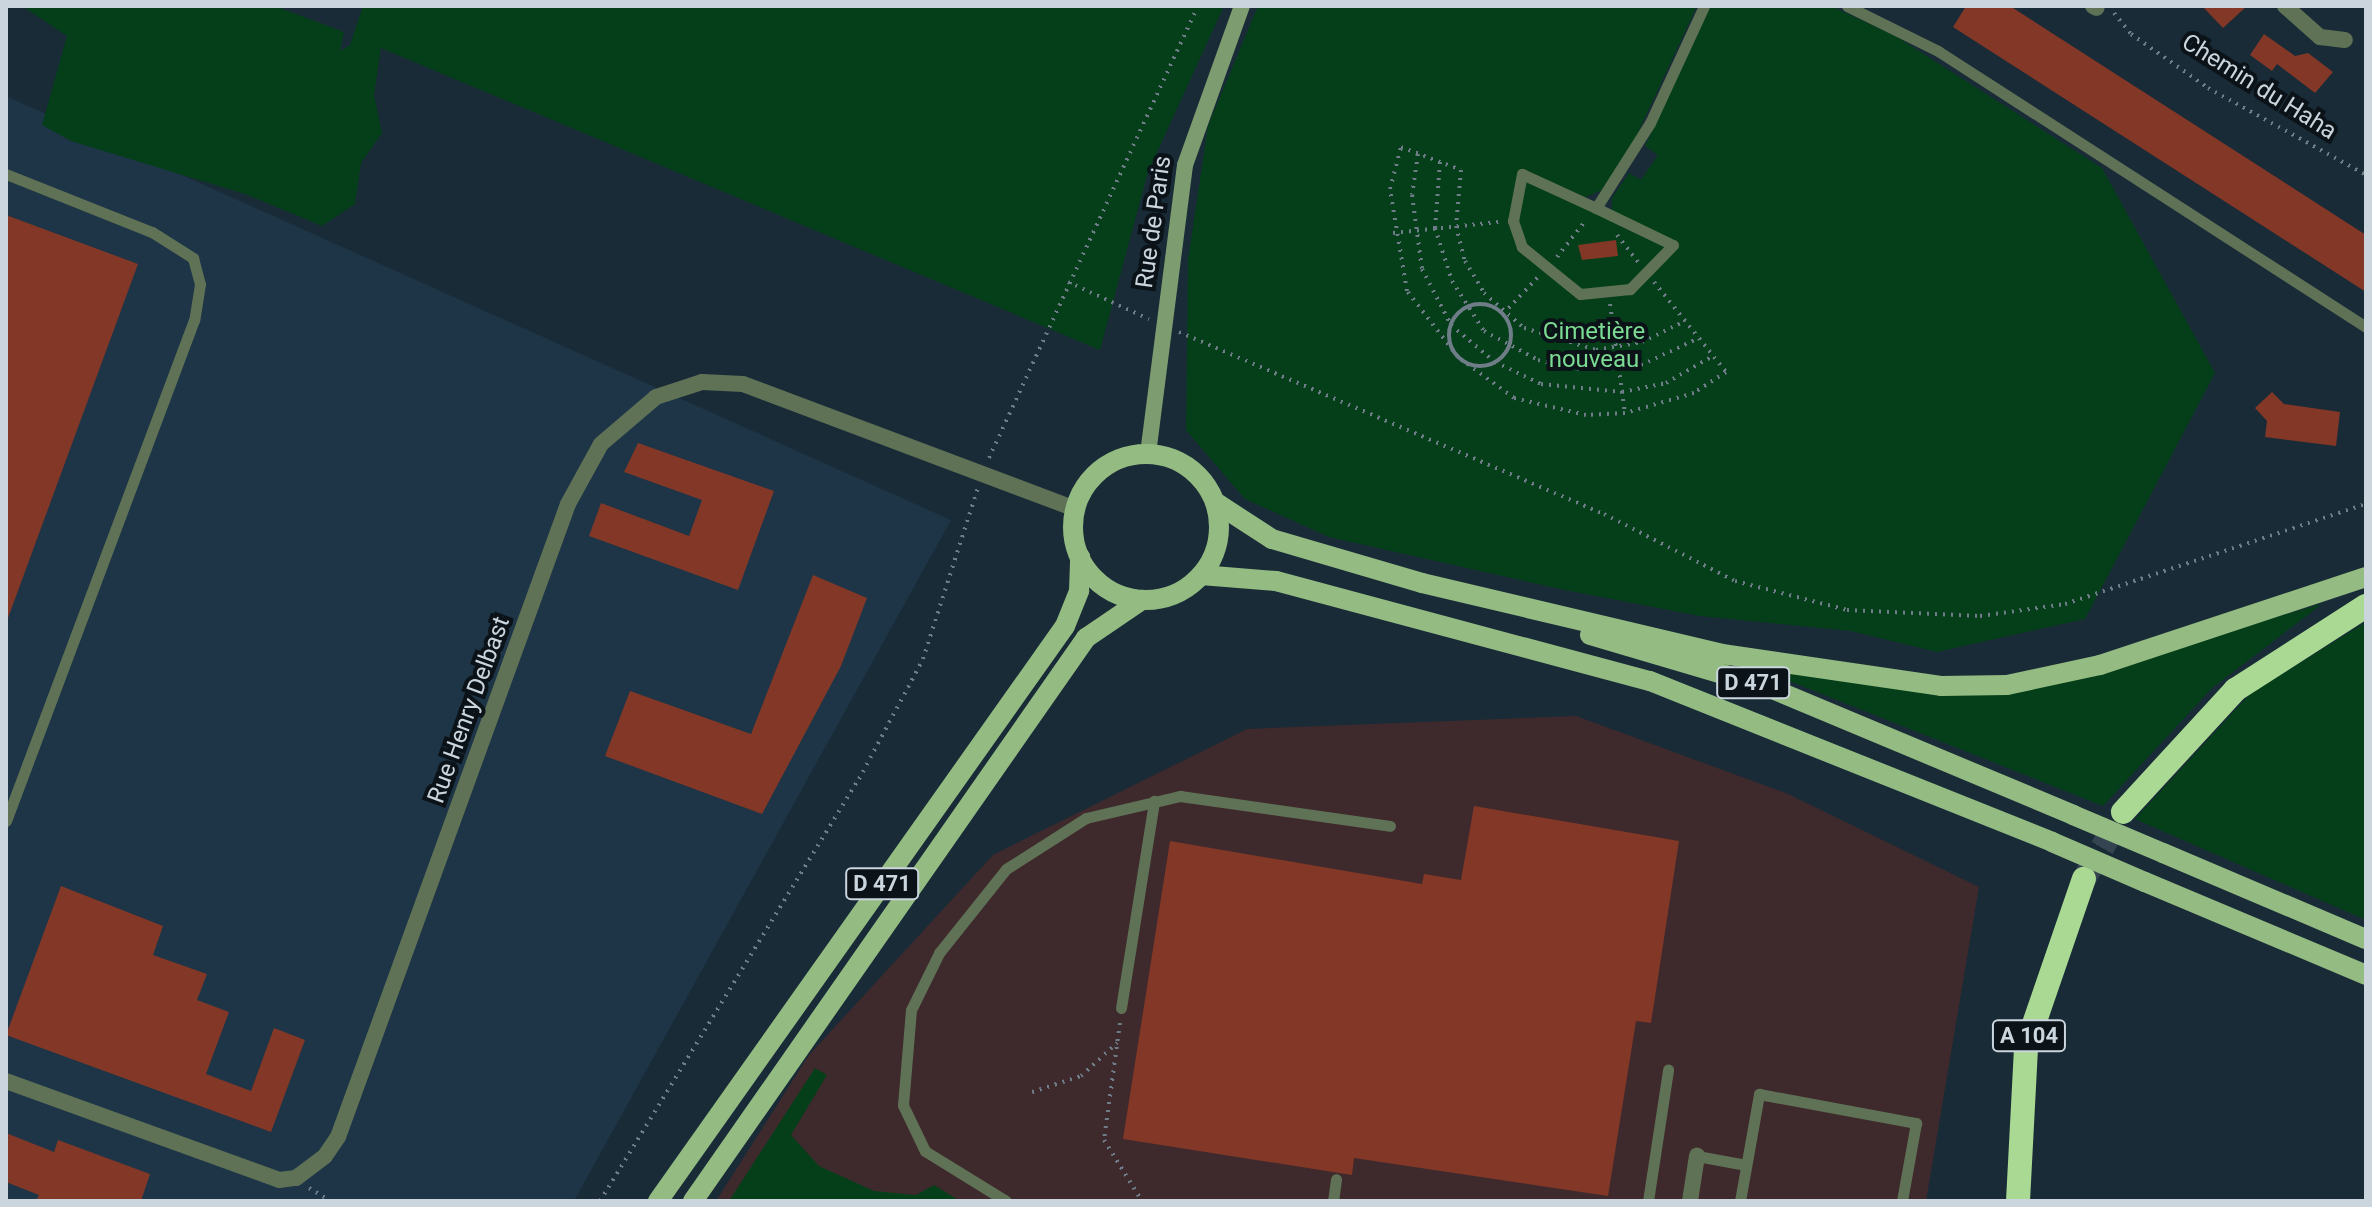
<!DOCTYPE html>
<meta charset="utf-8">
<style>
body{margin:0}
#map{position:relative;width:2372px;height:1207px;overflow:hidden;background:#192b37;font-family:Roboto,sans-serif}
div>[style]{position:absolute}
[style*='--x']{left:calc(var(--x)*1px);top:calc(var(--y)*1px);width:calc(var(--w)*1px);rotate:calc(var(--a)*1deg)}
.built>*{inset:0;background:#1d3546}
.industrial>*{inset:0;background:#3e2a2c}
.green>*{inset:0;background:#053f1a}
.building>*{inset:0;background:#823727}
.highway-tunnel>*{height:24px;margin-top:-12px;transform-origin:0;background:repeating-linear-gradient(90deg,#344450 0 24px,transparent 0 36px)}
.path>*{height:4px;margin-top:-2px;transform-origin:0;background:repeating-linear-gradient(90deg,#6f7d88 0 2px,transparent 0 8px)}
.path>.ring{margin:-2px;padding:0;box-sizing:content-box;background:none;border:4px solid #6f7d88;border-radius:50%}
.lane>*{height:11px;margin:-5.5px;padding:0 5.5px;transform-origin:5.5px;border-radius:5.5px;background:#5f7256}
.street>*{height:16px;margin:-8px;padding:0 8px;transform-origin:8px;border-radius:8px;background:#5f7256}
.secondary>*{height:16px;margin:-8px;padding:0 8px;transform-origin:8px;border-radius:8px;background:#7d9c6f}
.primary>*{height:20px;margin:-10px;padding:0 10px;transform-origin:10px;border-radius:10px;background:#94bc82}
.primary>.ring{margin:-10px;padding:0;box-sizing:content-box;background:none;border:20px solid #94bc82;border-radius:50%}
.highway>*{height:24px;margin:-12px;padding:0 12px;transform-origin:12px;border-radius:12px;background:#a9d993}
.primary-bridge>*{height:20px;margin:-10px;padding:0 10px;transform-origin:10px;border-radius:10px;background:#94bc82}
span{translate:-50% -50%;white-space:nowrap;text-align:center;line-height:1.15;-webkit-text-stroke:8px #0b1218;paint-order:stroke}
.shield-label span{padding:2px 6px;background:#0b1218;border:2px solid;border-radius:6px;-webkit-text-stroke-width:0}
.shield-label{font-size:22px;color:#cad5dd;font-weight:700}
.street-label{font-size:24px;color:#cad5dd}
.park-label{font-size:24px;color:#7cdb92}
.frame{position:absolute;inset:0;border:8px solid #cad5dd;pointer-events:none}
</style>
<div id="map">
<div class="built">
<i style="clip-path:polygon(6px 96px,951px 520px,574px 1201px,6px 1201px)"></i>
</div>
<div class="industrial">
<i style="clip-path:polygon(1576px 716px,1788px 794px,1979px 887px,1926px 1201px,716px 1201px,809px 1055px,993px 855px,1247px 729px)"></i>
</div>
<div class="green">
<i style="clip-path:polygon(22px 6px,275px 6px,344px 32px,340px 51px,350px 45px,363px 6px,1224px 6px,1148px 172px,1100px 350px,381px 48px,374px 95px,382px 133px,361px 163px,355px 204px,322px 226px,245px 194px,71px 141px,42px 125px,67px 36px)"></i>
<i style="clip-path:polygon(1258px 6px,1697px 6px,1634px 141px,1602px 190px,1579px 200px,1612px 216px,1612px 198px,1629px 173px,1641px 180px,1658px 155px,1645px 146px,1711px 6px,1831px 6px,1897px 37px,2102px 168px,2215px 373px,2085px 619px,1937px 652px,1851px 631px,1700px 616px,1560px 589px,1329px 537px,1245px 499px,1186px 430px,1188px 260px,1208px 126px)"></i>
<i style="clip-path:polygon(2322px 604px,2212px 688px,2103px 806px,1757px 668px,1923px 691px,2027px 689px)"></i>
<i style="clip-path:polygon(2366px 622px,2366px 920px,2135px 819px,2250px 694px)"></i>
<i style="clip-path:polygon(815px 1068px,827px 1075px,791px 1135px,819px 1166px,874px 1191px,916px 1195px,934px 1185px,960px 1201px,729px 1201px)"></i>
</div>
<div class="building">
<i style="clip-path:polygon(1966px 6px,2010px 6px,2366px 235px,2366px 292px,1953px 27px)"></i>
<i style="clip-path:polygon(2202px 6px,2247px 6px,2223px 28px)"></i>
<i style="clip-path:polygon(2264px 34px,2295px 56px,2308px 53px,2333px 72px,2315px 93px,2277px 64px,2272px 71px,2250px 55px)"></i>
<i style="clip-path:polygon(6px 215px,138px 264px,8px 618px,6px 617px)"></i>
<i style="clip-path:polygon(1616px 240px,1618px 256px,1582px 260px,1578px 245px)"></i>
<i style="clip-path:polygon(2272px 392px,2284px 404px,2340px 412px,2336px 446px,2265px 437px,2267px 421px,2255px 408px)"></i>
<i style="clip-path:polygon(638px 443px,774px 491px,738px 590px,589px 536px,601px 503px,689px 536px,702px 500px,624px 472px)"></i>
<i style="clip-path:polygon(813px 575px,867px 598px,841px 666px,762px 814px,605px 756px,630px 691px,751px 734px)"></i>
<i style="clip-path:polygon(1474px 806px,1679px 841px,1651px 1023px,1636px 1021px,1608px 1196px,1354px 1158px,1352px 1175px,1123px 1139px,1170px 841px,1422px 884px,1424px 874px,1461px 880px)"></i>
<i style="clip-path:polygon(61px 886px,163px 926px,153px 955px,207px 974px,197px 1000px,229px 1012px,206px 1074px,251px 1091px,274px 1028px,305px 1040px,271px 1132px,6px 1035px)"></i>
<i style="clip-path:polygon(6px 1133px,54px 1152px,58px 1140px,150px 1174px,141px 1201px,36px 1201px,39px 1195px,6px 1182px)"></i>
</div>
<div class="highway-tunnel">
<i style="--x:2084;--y:879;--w:78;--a:-59.8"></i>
</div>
<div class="path">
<i style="--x:2114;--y:13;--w:27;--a:51"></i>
<i style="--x:2131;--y:34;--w:94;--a:35"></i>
<i style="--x:2208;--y:88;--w:180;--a:28.8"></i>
<i style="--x:1418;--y:154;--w:41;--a:98.3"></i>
<i style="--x:1412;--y:195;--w:75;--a:82.3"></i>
<i style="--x:1422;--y:269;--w:63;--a:62.6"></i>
<i style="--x:1451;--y:325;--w:57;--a:40.1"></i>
<i style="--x:1495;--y:362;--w:51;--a:25.6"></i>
<i style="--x:1541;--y:384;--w:81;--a:5.6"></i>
<i style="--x:1622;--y:392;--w:45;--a:-11.6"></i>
<i style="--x:1666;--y:383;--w:54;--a:-29.9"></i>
<i style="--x:1440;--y:162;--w:66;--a:94.3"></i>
<i style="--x:1435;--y:228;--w:56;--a:72.2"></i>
<i style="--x:1452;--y:281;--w:59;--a:57.4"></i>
<i style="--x:1484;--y:331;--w:61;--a:28.2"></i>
<i style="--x:1538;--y:360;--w:40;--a:13"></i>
<i style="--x:1577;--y:369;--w:64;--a:-3.6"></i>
<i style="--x:1641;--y:365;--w:64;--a:-25"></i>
<i style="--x:1393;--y:233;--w:106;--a:-6"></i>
<i style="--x:1617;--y:235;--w:36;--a:52"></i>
<i style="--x:1557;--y:257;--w:47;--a:-51.9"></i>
<i style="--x:1068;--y:282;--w:89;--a:24.6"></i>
<i style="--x:1654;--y:282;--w:115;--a:51.3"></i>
<i style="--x:1726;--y:372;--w:38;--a:147"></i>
<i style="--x:1694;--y:393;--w:72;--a:163.8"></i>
<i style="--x:1625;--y:413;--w:39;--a:177"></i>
<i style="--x:1586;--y:415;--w:74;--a:-166.7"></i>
<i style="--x:1514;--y:398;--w:69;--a:-143.8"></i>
<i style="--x:1458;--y:357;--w:83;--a:-127.7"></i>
<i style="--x:1407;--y:291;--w:103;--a:-99.5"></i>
<i style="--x:1390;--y:189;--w:43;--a:-75.3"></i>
<i style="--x:1401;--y:147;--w:64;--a:21"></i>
<i style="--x:1461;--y:170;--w:56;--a:95.1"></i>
<i style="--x:1456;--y:226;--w:36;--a:76"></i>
<i style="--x:1465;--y:261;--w:37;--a:59"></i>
<i style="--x:1484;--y:293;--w:53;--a:41.2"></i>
<i style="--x:1524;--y:328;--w:75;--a:17"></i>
<i style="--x:1596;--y:350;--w:47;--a:-9.9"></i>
<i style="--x:1642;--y:342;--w:48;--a:-26"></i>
<i class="ring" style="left:1449px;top:304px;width:58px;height:58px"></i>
<i style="--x:1610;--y:304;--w:110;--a:82.2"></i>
<i style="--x:1503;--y:314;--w:50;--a:-46.6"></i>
<i style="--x:1179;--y:332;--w:462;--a:23.2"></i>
<i style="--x:1604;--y:514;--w:147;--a:27.1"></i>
<i style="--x:1735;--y:581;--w:116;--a:14.5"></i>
<i style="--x:1847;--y:610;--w:133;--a:2.6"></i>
<i style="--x:1980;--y:616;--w:86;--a:-8"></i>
<i style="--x:2065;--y:604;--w:317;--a:-18.4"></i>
<i style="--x:989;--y:458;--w:498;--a:-65.2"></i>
<i style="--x:1120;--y:1023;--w:118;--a:97.8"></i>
<i style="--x:1104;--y:1140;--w:72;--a:58.1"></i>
<i style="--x:1032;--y:1092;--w:52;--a:-18.1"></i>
<i style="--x:1081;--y:1076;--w:49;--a:-42.5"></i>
<i style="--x:309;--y:1188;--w:26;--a:31"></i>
<i style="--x:600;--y:1201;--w:495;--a:-58.5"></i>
<i style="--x:859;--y:779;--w:136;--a:-61.9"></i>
<i style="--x:923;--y:659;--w:180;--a:-72.2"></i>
</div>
<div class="lane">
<i style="--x:1847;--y:6;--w:102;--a:26.3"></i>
<i style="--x:1938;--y:51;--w:509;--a:32.82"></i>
<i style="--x:6;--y:174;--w:157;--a:21.7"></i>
<i style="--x:152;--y:232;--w:49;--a:32.4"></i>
<i style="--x:193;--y:258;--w:27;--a:75"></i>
<i style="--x:200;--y:284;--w:36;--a:99"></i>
<i style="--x:194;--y:320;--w:535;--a:110.57"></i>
<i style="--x:1522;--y:174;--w:81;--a:24.7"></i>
<i style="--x:1596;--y:208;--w:85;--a:25.7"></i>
<i style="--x:1673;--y:245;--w:62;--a:134.3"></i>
<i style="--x:1630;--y:289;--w:50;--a:174.3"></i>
<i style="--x:1580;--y:294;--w:75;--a:-141"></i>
<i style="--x:1522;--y:247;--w:28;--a:-109"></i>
<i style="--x:1513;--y:221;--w:48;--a:-79.2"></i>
<i style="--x:1596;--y:208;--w:101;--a:-57.6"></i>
<i style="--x:1650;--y:123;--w:129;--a:-65.2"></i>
<i style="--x:1121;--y:1008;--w:210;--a:-80.9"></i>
<i style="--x:1697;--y:1156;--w:50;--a:10.4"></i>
<i style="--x:1006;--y:1201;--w:95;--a:-148.3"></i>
<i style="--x:925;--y:1151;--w:51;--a:-115.6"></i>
<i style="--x:903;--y:1105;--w:95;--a:-85.2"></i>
<i style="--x:911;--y:1010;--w:64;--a:-63.8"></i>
<i style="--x:939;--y:953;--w:107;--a:-51.4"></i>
<i style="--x:1006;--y:869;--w:95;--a:-32.5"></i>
<i style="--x:1086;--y:818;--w:97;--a:-13.2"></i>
<i style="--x:1180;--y:796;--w:212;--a:8.1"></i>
<i style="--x:1333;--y:1201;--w:22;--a:-82"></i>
<i style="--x:1648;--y:1201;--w:133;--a:-81.3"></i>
<i style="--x:1740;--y:1201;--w:109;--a:-79.9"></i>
<i style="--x:1759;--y:1094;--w:160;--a:10.5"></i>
<i style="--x:1916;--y:1123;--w:79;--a:100.2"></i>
</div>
<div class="street">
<i style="--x:2093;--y:6;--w:4;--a:27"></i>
<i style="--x:2285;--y:6;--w:47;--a:41.5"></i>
<i style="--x:2320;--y:37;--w:25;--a:7"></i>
<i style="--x:6;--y:1081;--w:290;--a:19.9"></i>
<i style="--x:279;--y:1180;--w:17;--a:-7"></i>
<i style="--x:296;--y:1178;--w:36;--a:-37"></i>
<i style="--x:325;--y:1156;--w:23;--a:-56"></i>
<i style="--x:338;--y:1137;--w:673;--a:-70.03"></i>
<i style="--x:568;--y:504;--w:68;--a:-61.2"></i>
<i style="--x:601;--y:444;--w:72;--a:-40.5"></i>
<i style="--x:656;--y:397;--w:48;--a:-18.1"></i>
<i style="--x:702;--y:382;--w:41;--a:2.8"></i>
<i style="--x:743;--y:384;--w:355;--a:20.6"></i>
<i style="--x:1690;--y:1201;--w:46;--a:-81.2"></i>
</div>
<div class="secondary">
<i style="--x:1148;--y:454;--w:291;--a:-82.7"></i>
<i style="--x:1185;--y:165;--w:169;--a:-70.3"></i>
</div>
<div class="primary">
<i class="ring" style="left:1073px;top:454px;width:126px;height:126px"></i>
<i style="--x:1215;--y:502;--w:68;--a:33"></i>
<i style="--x:1272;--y:539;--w:156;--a:16.3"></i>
<i style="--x:1422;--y:583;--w:308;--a:13.3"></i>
<i style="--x:1722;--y:654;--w:221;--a:8.3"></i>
<i style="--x:1941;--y:686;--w:66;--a:-0.9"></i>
<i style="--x:2007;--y:685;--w:95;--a:-12.1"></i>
<i style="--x:2100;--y:665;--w:280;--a:-18.3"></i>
<i style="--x:1201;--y:575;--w:75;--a:4.6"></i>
<i style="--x:1276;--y:581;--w:387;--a:15"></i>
<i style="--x:1650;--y:681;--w:433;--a:21.8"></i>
<i style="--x:1590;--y:635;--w:188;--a:16.4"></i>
<i style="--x:1770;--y:688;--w:329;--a:22.7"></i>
<i style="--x:2163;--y:853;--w:220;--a:23"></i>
<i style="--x:2145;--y:882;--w:240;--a:22.8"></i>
<i style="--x:658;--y:1201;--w:704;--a:-54.71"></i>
<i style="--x:1065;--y:626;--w:38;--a:-68"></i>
<i style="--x:1079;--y:591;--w:34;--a:-88"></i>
<i style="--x:693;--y:1201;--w:687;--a:-55.08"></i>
<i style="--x:1086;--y:638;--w:68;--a:-34.2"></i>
</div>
<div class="highway">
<i style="--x:2123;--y:812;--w:166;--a:-47.4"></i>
<i style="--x:2235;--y:690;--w:156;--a:-32.7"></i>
<i style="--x:2018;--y:1201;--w:154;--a:-87"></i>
<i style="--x:2026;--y:1047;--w:178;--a:-71"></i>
</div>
<div class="primary-bridge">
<i style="--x:2073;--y:815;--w:98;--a:22.9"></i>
<i style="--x:2052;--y:842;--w:101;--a:23.3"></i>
</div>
<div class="shield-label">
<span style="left:1753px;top:683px">D 471</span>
<span style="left:882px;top:884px">D 471</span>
<span style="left:2029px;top:1036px">A 104</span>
</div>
<div class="street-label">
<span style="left:2259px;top:87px;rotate:32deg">Chemin du Haha</span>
<span style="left:1154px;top:222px;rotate:-82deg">Rue de Paris</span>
<span style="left:469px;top:710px;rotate:-70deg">Rue Henry Delbast</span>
</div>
<div class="park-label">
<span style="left:1594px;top:346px">Cimetière<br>nouveau</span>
</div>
<div class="frame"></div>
</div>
